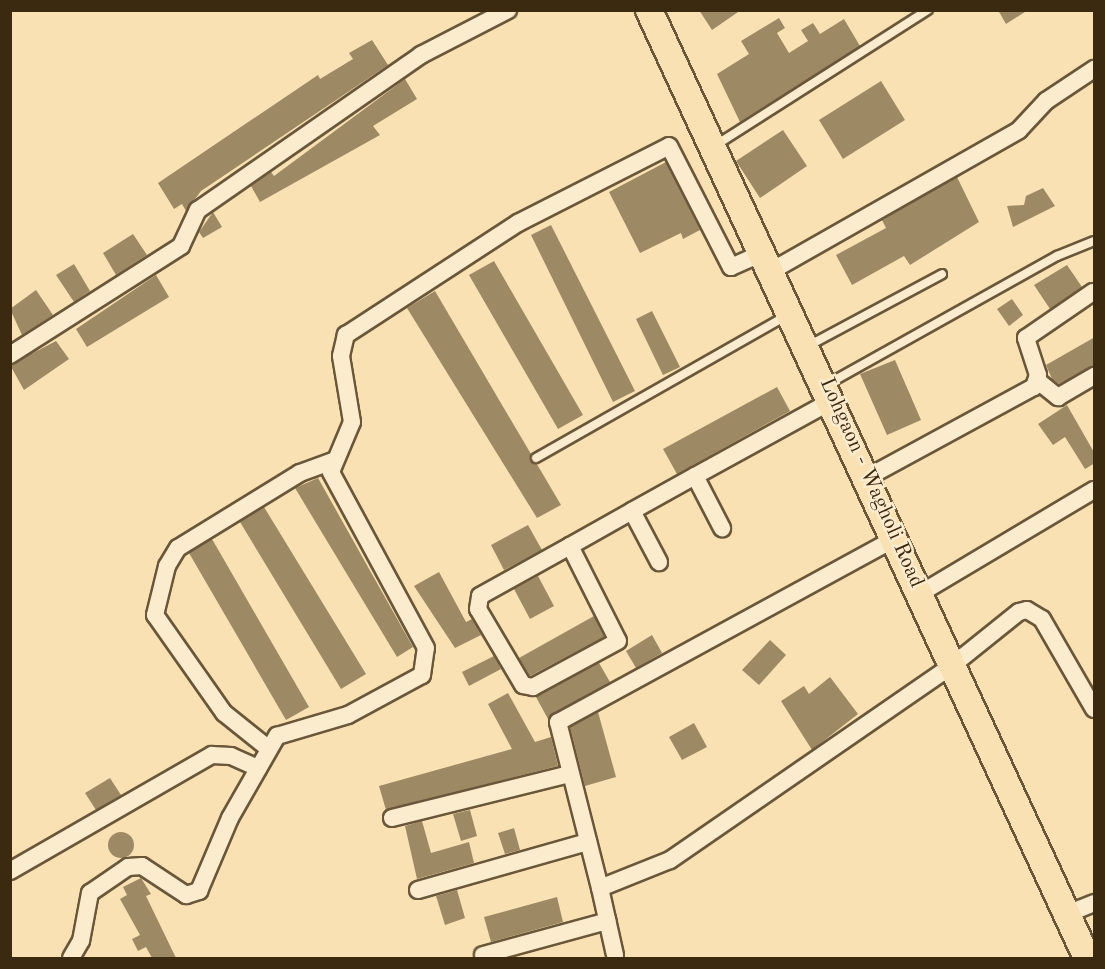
<!DOCTYPE html>
<style>
body{margin:0}
#map{position:relative;width:1105px;height:969px;overflow:hidden;background:#f9e1b3;font-family:"Old Standard TT",serif}
div>[style]{position:absolute}
[style*='--x']{left:calc(var(--x)*1px);top:calc(var(--y)*1px);width:calc(var(--w)*1px);rotate:calc(var(--a)*1deg)}
.building>*{inset:0;background:#9e8965}
.round{border-radius:50%}
.roads{filter:drop-shadow(2px 0 #6a5739) drop-shadow(-2px 0 #6a5739) drop-shadow(0 2px #6a5739) drop-shadow(0 -2px #6a5739)}
.service>*{height:8px;margin:-4px;padding:0 4px;transform-origin:4px;border-radius:4px;background:#fbecce}
.minor>*{height:16px;margin:-8px;padding:0 8px;transform-origin:8px;border-radius:8px;background:#fbecce}
.primary>*{height:26px;margin:-13px;padding:0 13px;transform-origin:13px;border-radius:13px;background:#f9e1b3}
span{translate:-50% -50%;white-space:nowrap;text-align:center;line-height:1.15;-webkit-text-stroke:5px #fbecce;paint-order:stroke}
.street-label{font-size:21px;color:#3b2910}
.frame{position:absolute;inset:0;border:12px solid #3b2910;pointer-events:none}
</style>
<div id="map">
<div class="building">
<i style="clip-path:polygon(699px 10px,741px 10px,712px 30px)"></i>
<i style="clip-path:polygon(998px 10px,1028px 10px,1006px 24px)"></i>
<i style="clip-path:polygon(779px 18px,785px 28px,777px 33px,789px 53px,808px 41px,801px 30px,813px 23px,820px 34px,844px 19px,860px 46px,740px 122px,717px 74px,749px 54px,741px 41px)"></i>
<i style="clip-path:polygon(372px 40px,388px 65px,201px 191px,186px 211px,182px 204px,174px 209px,158px 183px,318px 75px,320px 79px,353px 59px,349px 53px)"></i>
<i style="clip-path:polygon(405px 79px,417px 99px,373px 126px,380px 135px,260px 202px,251px 186px,271px 172px,274px 176px)"></i>
<i style="clip-path:polygon(881px 81px,905px 120px,843px 159px,819px 120px)"></i>
<i style="clip-path:polygon(783px 130px,807px 166px,760px 198px,736px 161px)"></i>
<i style="clip-path:polygon(666px 162px,700px 230px,683px 239px,681px 233px,640px 253px,609px 192px)"></i>
<i style="clip-path:polygon(957px 177px,979px 222px,910px 265px,904px 256px,852px 285px,836px 255px,886px 228px,882px 220px)"></i>
<i style="clip-path:polygon(1043px 188px,1055px 206px,1013px 227px,1007px 206px,1024px 205px,1026px 196px)"></i>
<i style="clip-path:polygon(213px 212px,222px 227px,203px 238px,199px 232px)"></i>
<i style="clip-path:polygon(551px 225px,635px 391px,613px 402px,531px 235px)"></i>
<i style="clip-path:polygon(133px 234px,147px 255px,116px 275px,103px 253px)"></i>
<i style="clip-path:polygon(494px 261px,583px 415px,558px 429px,469px 275px)"></i>
<i style="clip-path:polygon(74px 264px,90px 291px,74px 302px,56px 275px)"></i>
<i style="clip-path:polygon(1067px 265px,1082px 287px,1050px 309px,1034px 285px)"></i>
<i style="clip-path:polygon(156px 275px,169px 297px,87px 347px,76px 329px)"></i>
<i style="clip-path:polygon(36px 290px,53px 315px,22px 335px,10px 309px)"></i>
<i style="clip-path:polygon(435px 291px,561px 505px,537px 518px,407px 308px)"></i>
<i style="clip-path:polygon(1012px 299px,1023px 315px,1009px 326px,997px 309px)"></i>
<i style="clip-path:polygon(652px 311px,680px 367px,663px 375px,636px 319px)"></i>
<i style="clip-path:polygon(1095px 337px,1095px 366px,1059px 384px,1052px 379px,1046px 365px)"></i>
<i style="clip-path:polygon(56px 341px,69px 359px,24px 390px,10px 365px)"></i>
<i style="clip-path:polygon(895px 360px,921px 420px,887px 435px,860px 374px)"></i>
<i style="clip-path:polygon(777px 387px,790px 411px,677px 474px,663px 449px)"></i>
<i style="clip-path:polygon(1067px 405px,1095px 454px,1095px 463px,1085px 469px,1065px 437px,1053px 445px,1038px 424px)"></i>
<i style="clip-path:polygon(318px 478px,413px 647px,397px 657px,295px 488px)"></i>
<i style="clip-path:polygon(264px 507px,366px 674px,341px 689px,240px 522px)"></i>
<i style="clip-path:polygon(528px 525px,542px 550px,504px 570px,491px 545px)"></i>
<i style="clip-path:polygon(212px 539px,309px 707px,286px 720px,189px 553px)"></i>
<i style="clip-path:polygon(439px 572px,466px 622px,472px 619px,481px 635px,455px 648px,414px 586px)"></i>
<i style="clip-path:polygon(538px 576px,554px 606px,530px 619px,514px 589px)"></i>
<i style="clip-path:polygon(594px 616px,604px 637px,530px 676px,519px 658px)"></i>
<i style="clip-path:polygon(652px 635px,662px 653px,636px 668px,626px 651px)"></i>
<i style="clip-path:polygon(770px 640px,786px 655px,759px 685px,742px 670px)"></i>
<i style="clip-path:polygon(494px 656px,501px 669px,469px 686px,462px 672px)"></i>
<i style="clip-path:polygon(599px 663px,610px 682px,548px 719px,536px 697px)"></i>
<i style="clip-path:polygon(830px 677px,858px 714px,812px 750px,781px 701px,804px 686px,809px 694px)"></i>
<i style="clip-path:polygon(508px 693px,535px 742px,551px 737px,558px 766px,386px 810px,379px 786px,512px 749px,488px 704px)"></i>
<i style="clip-path:polygon(598px 712px,616px 777px,585px 786px,570px 727px)"></i>
<i style="clip-path:polygon(694px 723px,707px 747px,682px 760px,669px 737px)"></i>
<i style="clip-path:polygon(110px 778px,121px 795px,96px 810px,85px 793px)"></i>
<i style="clip-path:polygon(470px 810px,477px 836px,461px 841px,453px 814px)"></i>
<i style="clip-path:polygon(422px 821px,431px 853px,469px 842px,474px 863px,417px 879px,405px 826px)"></i>
<i style="clip-path:polygon(514px 828px,520px 850px,505px 854px,498px 833px)"></i>
<i class="round" style="left:108px;top:832px;width:26px;height:26px"></i>
<i style="clip-path:polygon(141px 878px,151px 894px,146px 896px,176px 958px,152px 958px,146px 947px,138px 951px,132px 939px,140px 935px,120px 899px,127px 895px,123px 887px)"></i>
<i style="clip-path:polygon(457px 890px,465px 918px,445px 925px,436px 896px)"></i>
<i style="clip-path:polygon(557px 897px,563px 922px,491px 942px,484px 917px)"></i>
</div>
<div class="roads">
<div class="service">
<i style="--x:716;--y:145;--w:251;--a:-32.5"></i>
<i style="--x:808;--y:346;--w:152;--a:-28.2"></i>
<i style="--x:826;--y:385;--w:265;--a:-29.2"></i>
<i style="--x:1057;--y:256;--w:40;--a:-22"></i>
<i style="--x:536;--y:458;--w:288;--a:-29.6"></i>
</div>
<div class="minor">
<i style="--x:773;--y:270;--w:283;--a:-29.6"></i>
<i style="--x:1019;--y:130;--w:40;--a:-47"></i>
<i style="--x:1046;--y:101;--w:58;--a:-33.7"></i>
<i style="--x:10;--y:355;--w:203;--a:-32.5"></i>
<i style="--x:181;--y:246;--w:40;--a:-65"></i>
<i style="--x:198;--y:210;--w:272;--a:-34.8"></i>
<i style="--x:421;--y:55;--w:98;--a:-27.3"></i>
<i style="--x:1038;--y:381;--w:26;--a:39"></i>
<i style="--x:1058;--y:397;--w:42;--a:-30.3"></i>
<i style="--x:695;--y:476;--w:59;--a:62.6"></i>
<i style="--x:868;--y:477;--w:189;--a:-28.5"></i>
<i style="--x:1034;--y:387;--w:13;--a:-72"></i>
<i style="--x:1038;--y:375;--w:39;--a:-108"></i>
<i style="--x:1026;--y:338;--w:81;--a:-34.5"></i>
<i style="--x:632;--y:511;--w:58;--a:62.1"></i>
<i style="--x:896;--y:538;--w:385;--a:151.4"></i>
<i style="--x:558;--y:722;--w:171;--a:75.8"></i>
<i style="--x:600;--y:888;--w:75;--a:-21.8"></i>
<i style="--x:670;--y:860;--w:345;--a:-34.6"></i>
<i style="--x:954;--y:664;--w:83;--a:-38.7"></i>
<i style="--x:1019;--y:612;--w:8;--a:-14"></i>
<i style="--x:1027;--y:610;--w:17;--a:31"></i>
<i style="--x:1042;--y:619;--w:104;--a:60"></i>
<i style="--x:570;--y:546;--w:106;--a:63.2"></i>
<i style="--x:618;--y:641;--w:97;--a:151.6"></i>
<i style="--x:533;--y:687;--w:10;--a:-169"></i>
<i style="--x:523;--y:685;--w:88;--a:-120.6"></i>
<i style="--x:478;--y:609;--w:13;--a:-81"></i>
<i style="--x:480;--y:596;--w:103;--a:-29.1"></i>
<i style="--x:570;--y:546;--w:71;--a:-29.4"></i>
<i style="--x:632;--y:511;--w:72;--a:-29.1"></i>
<i style="--x:695;--y:476;--w:158;--a:-28.8"></i>
<i style="--x:921;--y:593;--w:201;--a:-30.8"></i>
<i style="--x:269;--y:749;--w:58;--a:-141.3"></i>
<i style="--x:224;--y:713;--w:120;--a:-125.1"></i>
<i style="--x:155;--y:615;--w:50;--a:-76.2"></i>
<i style="--x:167;--y:566;--w:21;--a:-59"></i>
<i style="--x:178;--y:548;--w:143;--a:-31.6"></i>
<i style="--x:300;--y:473;--w:35;--a:-20"></i>
<i style="--x:392;--y:818;--w:183;--a:-13.9"></i>
<i style="--x:10;--y:871;--w:233;--a:-29.9"></i>
<i style="--x:212;--y:755;--w:19;--a:3"></i>
<i style="--x:231;--y:756;--w:30;--a:24"></i>
<i style="--x:600;--y:888;--w:69;--a:77.4"></i>
<i style="--x:418;--y:890;--w:177;--a:-15.8"></i>
<i style="--x:1067;--y:914;--w:29;--a:-22"></i>
<i style="--x:483;--y:955;--w:129;--a:-15.3"></i>
<i style="--x:71;--y:958;--w:20;--a:-60"></i>
<i style="--x:81;--y:941;--w:49;--a:-79.4"></i>
<i style="--x:90;--y:893;--w:46;--a:-34.4"></i>
<i style="--x:128;--y:867;--w:14;--a:-4"></i>
<i style="--x:142;--y:866;--w:53;--a:33.4"></i>
<i style="--x:186;--y:895;--w:14;--a:-17"></i>
<i style="--x:199;--y:891;--w:79;--a:-67"></i>
<i style="--x:230;--y:818;--w:95;--a:-60.2"></i>
<i style="--x:277;--y:736;--w:74;--a:-16.5"></i>
<i style="--x:348;--y:715;--w:84;--a:-28.4"></i>
<i style="--x:422;--y:675;--w:27;--a:-82"></i>
<i style="--x:426;--y:648;--w:200;--a:-118.4"></i>
<i style="--x:331;--y:472;--w:54;--a:-67.2"></i>
<i style="--x:352;--y:422;--w:67;--a:-99.5"></i>
<i style="--x:341;--y:356;--w:22;--a:-77"></i>
<i style="--x:346;--y:335;--w:205;--a:-33.1"></i>
<i style="--x:518;--y:223;--w:169;--a:-27"></i>
<i style="--x:669;--y:146;--w:136;--a:62.9"></i>
<i style="--x:731;--y:267;--w:36;--a:-24"></i>
</div>
<div class="primary">
<i style="--x:649;--y:10;--w:1044;--a:65.2"></i>
</div>
</div>
<div class="street-label">
<span style="left:871px;top:483px;rotate:66deg">Lohgaon - Wagholi Road</span>
</div>
<div class="frame"></div>
</div>
